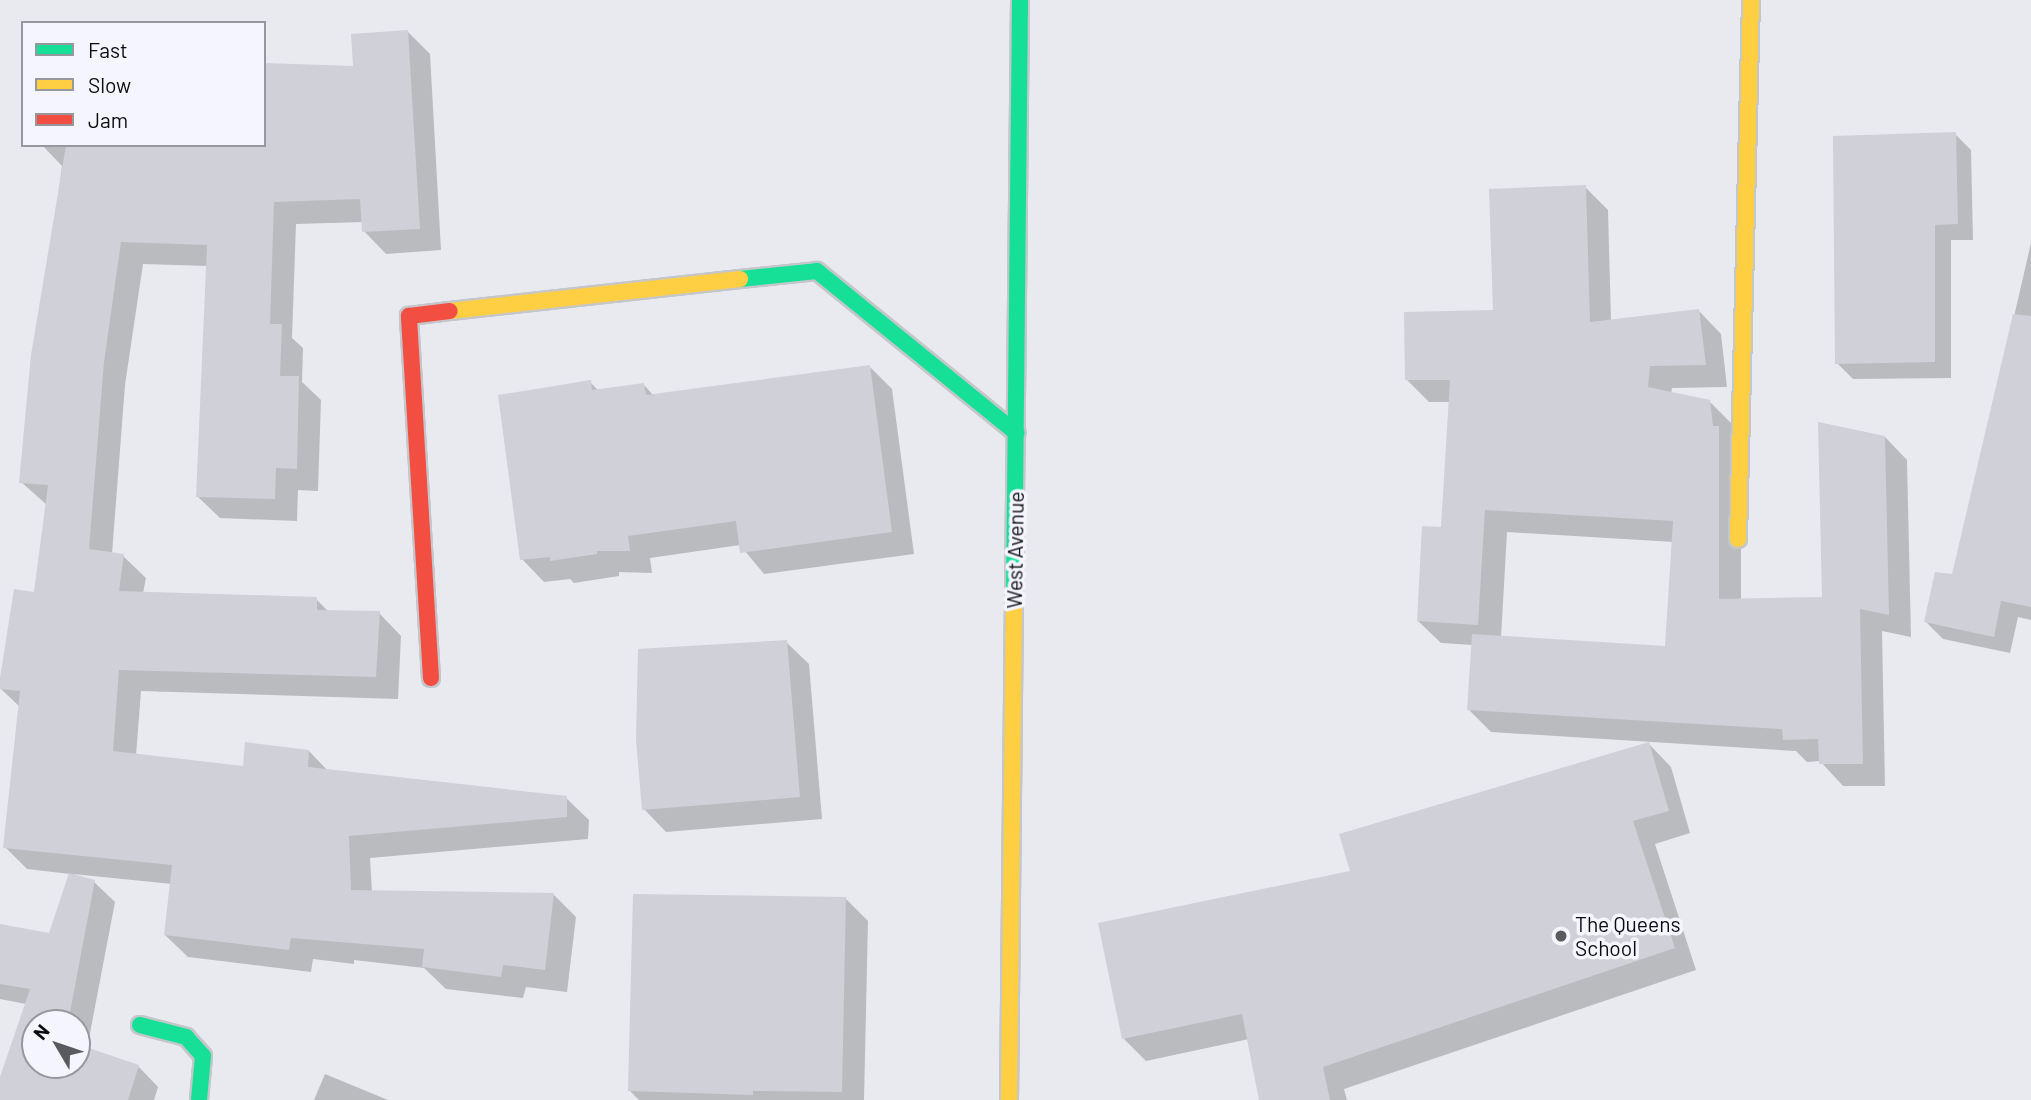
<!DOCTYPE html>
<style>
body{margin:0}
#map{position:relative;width:2031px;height:1100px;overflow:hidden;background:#e9eaef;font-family:Barlow,sans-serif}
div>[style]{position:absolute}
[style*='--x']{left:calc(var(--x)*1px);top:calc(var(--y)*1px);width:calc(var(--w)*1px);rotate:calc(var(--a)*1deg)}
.shadow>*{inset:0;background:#0003}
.building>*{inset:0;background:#cfd0d8}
.roads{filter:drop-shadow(2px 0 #c5c6ca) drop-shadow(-2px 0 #c5c6ca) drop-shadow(0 2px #c5c6ca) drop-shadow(0 -2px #c5c6ca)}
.fast>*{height:16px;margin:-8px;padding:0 8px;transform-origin:8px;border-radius:8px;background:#16e098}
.slow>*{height:16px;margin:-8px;padding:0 8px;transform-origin:8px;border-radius:8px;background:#ffcf43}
.jam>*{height:16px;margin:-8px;padding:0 8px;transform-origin:8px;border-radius:8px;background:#f24e42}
.dots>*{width:19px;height:19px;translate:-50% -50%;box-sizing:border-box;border:4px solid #f4f5fe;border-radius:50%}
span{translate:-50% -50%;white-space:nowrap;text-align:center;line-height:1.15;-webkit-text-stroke:7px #f4f5fe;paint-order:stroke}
.street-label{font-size:21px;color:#0c0c0f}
.poi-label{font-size:21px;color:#0c0c0f}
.left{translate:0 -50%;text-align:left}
.legend{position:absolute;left:21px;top:21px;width:245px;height:126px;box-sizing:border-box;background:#f4f5fe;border:2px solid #97989e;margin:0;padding:9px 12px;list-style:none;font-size:21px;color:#0c0c0f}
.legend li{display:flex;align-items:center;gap:14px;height:35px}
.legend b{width:35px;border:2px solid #97989e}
.north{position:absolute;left:21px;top:1009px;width:70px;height:70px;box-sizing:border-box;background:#f4f5fe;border:2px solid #97989e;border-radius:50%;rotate:309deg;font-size:19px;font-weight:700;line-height:28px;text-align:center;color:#0c0c0f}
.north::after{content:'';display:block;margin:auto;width:24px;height:32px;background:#595a5d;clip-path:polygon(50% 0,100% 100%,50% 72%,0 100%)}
</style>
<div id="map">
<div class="shadow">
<i style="clip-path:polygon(evenodd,407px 31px,430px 54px,441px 250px,386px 254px,364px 231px,363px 222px,296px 224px,292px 338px,303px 348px,302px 382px,321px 400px,318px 491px,298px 490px,297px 521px,220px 518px,197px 496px,208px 266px,143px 264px,125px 385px,112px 554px,123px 556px,146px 578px,143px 593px,316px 599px,329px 612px,379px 613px,401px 636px,398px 699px,141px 691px,136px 756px,244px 767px,309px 751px,328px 771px,566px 798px,589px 820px,588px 839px,370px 858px,372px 892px,554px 895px,576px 917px,567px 992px,526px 987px,523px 998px,446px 989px,424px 968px,354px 960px,354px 964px,313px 959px,311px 972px,188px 957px,165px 935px,172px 884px,73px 874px,94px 882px,115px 902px,87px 1049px,138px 1066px,158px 1087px,154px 1100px,5px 1100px,0 1095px,0 1083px,26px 1004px,0 999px,0 926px,50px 935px,70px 874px,27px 869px,5px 847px,20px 707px,0 688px,35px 594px,47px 505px,21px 482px,62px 166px,42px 145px,264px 145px,355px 68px,407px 31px,35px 1023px,77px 1023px,77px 1065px,35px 1065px,35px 1023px)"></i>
<i style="clip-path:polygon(1955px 134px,1971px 150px,1973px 240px,1951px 240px,1951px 378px,1853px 379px,1837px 363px)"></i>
<i style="clip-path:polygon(evenodd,1585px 187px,1608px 210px,1611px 321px,1699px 311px,1721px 334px,1727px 387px,1672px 388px,1671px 394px,1709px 401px,1732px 424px,1741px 451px,1741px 601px,1823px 598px,1885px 437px,1907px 460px,1911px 637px,1882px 631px,1885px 786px,1843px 786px,1820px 761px,1807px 762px,1796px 751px,1491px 732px,1468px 709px,1473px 645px,1441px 643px,1418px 621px,1443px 529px,1450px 402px,1429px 402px,1406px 379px,1495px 312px,1585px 187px,1507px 532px,1674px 542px,1667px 648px,1501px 638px,1507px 532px)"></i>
<i style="clip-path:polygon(2031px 243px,2031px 620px,2018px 617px,2010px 653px,1943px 639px,1926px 622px,1954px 576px)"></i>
<i style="clip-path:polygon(870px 367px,892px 389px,914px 554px,764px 574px,740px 545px,650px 558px,652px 573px,619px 572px,619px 576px,574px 583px,570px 579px,544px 582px,522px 559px,590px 382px,599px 391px,644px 385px,654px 396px)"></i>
<i style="clip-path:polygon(786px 642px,809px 664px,822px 819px,666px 832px,644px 809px)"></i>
<i style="clip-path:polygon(1649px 744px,1671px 767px,1690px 833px,1655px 844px,1696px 970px,1344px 1089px,1347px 1100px,1261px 1100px,1249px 1039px,1146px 1061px,1124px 1039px,1352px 872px)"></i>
<i style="clip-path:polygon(846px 899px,868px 921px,864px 1100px,639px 1100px,630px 1091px)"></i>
<i style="clip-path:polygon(325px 1074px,388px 1100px,314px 1100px)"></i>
</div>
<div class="building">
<i style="clip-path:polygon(408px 30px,420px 229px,362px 232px,360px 199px,274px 202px,270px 324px,282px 324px,280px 376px,299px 376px,297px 469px,276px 468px,275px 499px,196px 497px,207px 245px,121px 242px,104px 362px,89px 549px,124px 554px,119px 591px,317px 597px,317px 610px,380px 611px,376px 677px,119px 670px,113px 751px,243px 766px,245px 742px,309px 750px,308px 767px,567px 796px,567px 817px,349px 836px,351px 890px,554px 893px,545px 970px,503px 965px,501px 977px,422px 967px,424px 949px,291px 938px,289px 950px,164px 935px,172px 865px,3px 848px,20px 691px,0 689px,0 678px,14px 589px,34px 592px,48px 485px,19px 483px,31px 355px,66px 145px,264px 145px,264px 63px,353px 66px,351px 34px)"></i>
<i style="clip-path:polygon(1956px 132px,1958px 224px,1935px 225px,1935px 362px,1835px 364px,1833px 136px)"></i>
<i style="clip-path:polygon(1586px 185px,1590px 322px,1699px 309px,1706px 365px,1650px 366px,1648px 387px,1710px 400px,1713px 426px,1719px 426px,1719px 599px,1822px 597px,1818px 422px,1885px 436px,1889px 615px,1860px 609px,1863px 764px,1819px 764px,1818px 739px,1783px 740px,1782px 729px,1467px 710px,1472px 634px,1665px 646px,1673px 521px,1485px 510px,1478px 625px,1417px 621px,1422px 526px,1441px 527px,1450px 380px,1405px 380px,1404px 312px,1493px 310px,1489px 189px)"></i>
<i style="clip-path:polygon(2013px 314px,2031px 316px,2031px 607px,2001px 601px,1994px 637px,1924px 622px,1935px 572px,1952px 574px)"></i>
<i style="clip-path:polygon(870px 365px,892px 532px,740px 553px,736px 521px,628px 536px,630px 551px,597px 551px,597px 554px,550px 561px,550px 557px,520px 560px,498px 395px,591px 380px,592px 390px,644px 383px,646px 395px)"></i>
<i style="clip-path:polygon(787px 640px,800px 797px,642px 810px,636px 740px,638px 649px)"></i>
<i style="clip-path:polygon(1649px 742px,1669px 811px,1633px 821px,1675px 948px,1323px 1067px,1330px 1100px,1259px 1100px,1242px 1014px,1122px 1039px,1098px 923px,1350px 871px,1339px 834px)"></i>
<i style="clip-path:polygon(69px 873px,95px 880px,68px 1023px,35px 1023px,35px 1065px,77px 1065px,77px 1044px,139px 1065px,128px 1100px,0 1100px,0 1077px,30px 989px,0 984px,0 924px,49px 933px)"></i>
<i style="clip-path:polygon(633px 894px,846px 897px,842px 1092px,753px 1091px,753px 1095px,628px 1091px)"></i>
</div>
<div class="roads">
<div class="fast">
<i style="--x:740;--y:279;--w:77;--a:-5.9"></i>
<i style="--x:817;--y:271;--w:257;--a:39.1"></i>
<i style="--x:1014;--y:595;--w:595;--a:-89.42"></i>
<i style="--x:140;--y:1025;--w:48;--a:14.6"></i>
<i style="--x:186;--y:1037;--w:25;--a:48"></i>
<i style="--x:203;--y:1056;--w:44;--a:95.2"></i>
</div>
<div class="slow">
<i style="--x:450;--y:311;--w:292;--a:-6.3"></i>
<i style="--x:1738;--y:539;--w:539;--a:-88.62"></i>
<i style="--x:1009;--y:1100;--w:505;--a:-89.43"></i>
</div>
<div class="jam">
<i style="--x:431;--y:678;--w:363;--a:-93.5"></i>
<i style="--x:409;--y:316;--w:41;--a:-7"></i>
</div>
</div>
<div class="dots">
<i style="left:1561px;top:936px;background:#595a5d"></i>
</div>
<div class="street-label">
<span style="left:1015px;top:550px;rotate:-89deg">West Avenue</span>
</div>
<div class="poi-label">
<span class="left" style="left:1575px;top:936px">The Queens<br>School</span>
</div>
<ul class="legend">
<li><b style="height:9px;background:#16e098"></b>Fast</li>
<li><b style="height:9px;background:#ffcf43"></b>Slow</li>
<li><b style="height:9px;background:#f24e42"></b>Jam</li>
</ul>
<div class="north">N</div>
</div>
